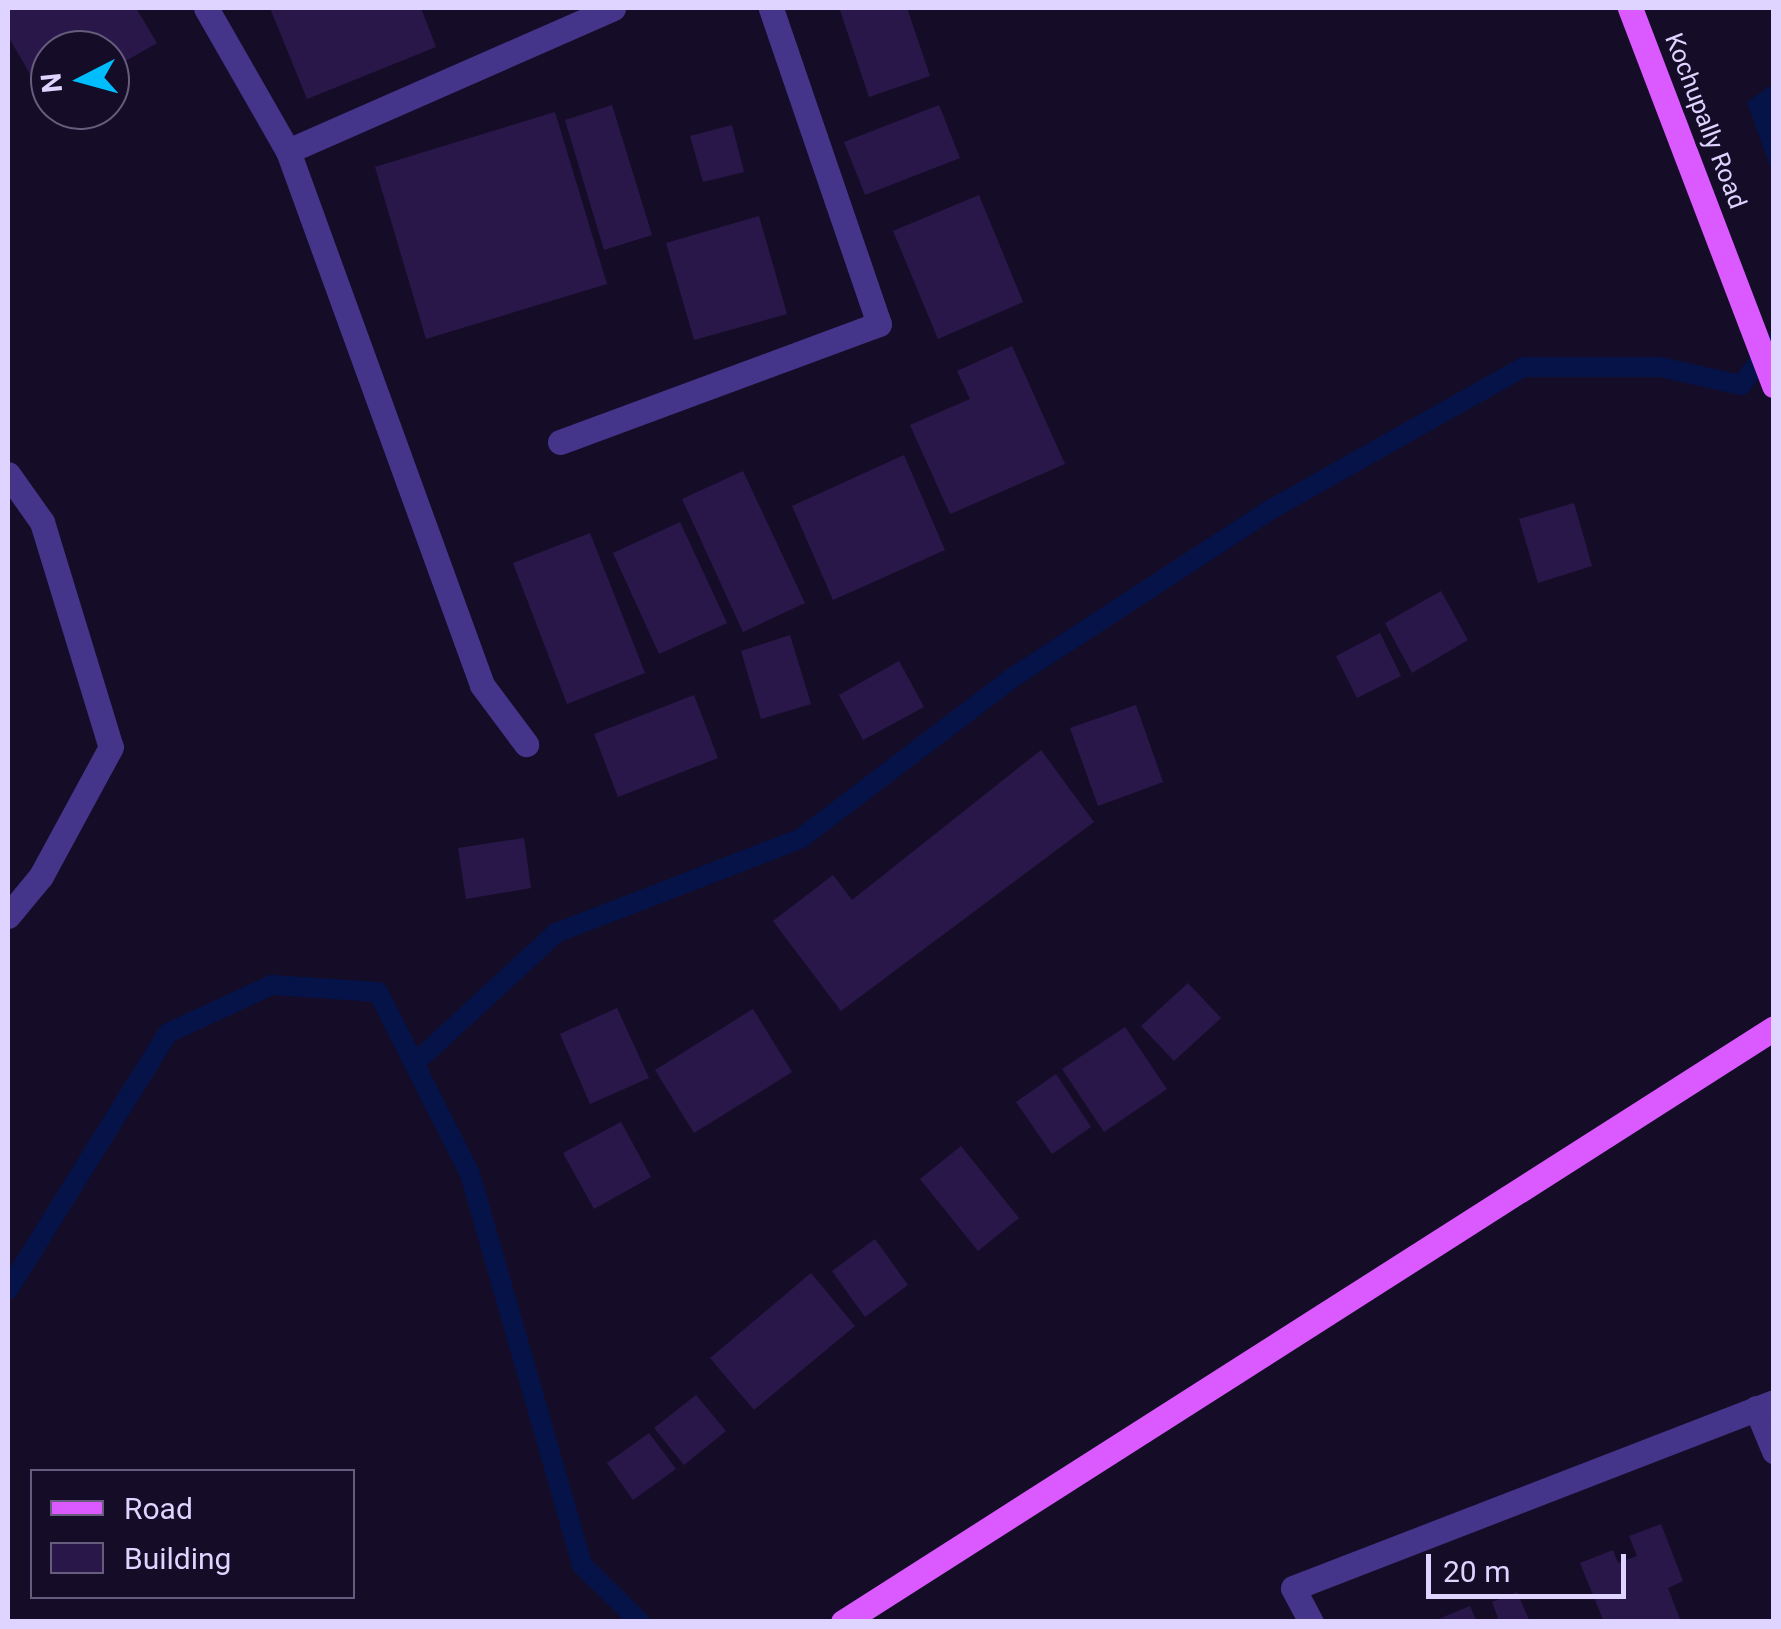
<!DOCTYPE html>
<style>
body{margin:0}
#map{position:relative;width:1781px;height:1629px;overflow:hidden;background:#150d27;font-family:Roboto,sans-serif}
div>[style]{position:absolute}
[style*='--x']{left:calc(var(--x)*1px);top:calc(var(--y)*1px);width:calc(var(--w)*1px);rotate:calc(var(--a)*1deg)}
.water>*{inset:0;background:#051348}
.stream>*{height:20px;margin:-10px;padding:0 10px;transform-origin:10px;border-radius:10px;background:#051348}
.building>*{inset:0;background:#29174a}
.minor>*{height:25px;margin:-12.5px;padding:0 12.5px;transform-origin:12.5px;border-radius:12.5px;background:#44348a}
.major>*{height:25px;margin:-12.5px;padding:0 12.5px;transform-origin:12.5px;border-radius:12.5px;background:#db5aff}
span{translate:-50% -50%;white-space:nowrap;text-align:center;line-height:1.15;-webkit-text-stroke:8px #150d27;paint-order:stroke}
.street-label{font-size:25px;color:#dfd3ff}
.frame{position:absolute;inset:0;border:10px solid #dfd3ff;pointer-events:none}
.legend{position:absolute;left:30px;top:1469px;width:325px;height:130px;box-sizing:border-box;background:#150d27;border:2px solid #665c7d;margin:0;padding:12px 18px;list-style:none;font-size:30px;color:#dfd3ff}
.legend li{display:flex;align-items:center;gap:20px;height:50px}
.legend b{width:50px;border:2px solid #665c7d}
.north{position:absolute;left:30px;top:30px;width:100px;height:100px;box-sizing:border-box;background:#150d27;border:2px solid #665c7d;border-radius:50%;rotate:264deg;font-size:28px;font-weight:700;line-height:40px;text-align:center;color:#dfd3ff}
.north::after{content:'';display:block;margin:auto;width:35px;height:45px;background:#00bdfe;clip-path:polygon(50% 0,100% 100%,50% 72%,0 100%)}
.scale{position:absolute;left:1426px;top:1554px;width:200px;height:45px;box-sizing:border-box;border:5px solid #dfd3ff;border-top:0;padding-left:12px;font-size:30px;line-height:35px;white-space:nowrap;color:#dfd3ff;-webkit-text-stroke:8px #150d27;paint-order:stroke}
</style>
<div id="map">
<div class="water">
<i style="clip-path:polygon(1773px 84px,1773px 175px,1747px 102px)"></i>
</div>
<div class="stream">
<i style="--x:415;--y:1063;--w:192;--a:-42.7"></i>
<i style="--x:556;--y:933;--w:261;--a:-21.1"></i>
<i style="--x:800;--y:839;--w:266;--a:-37.2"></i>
<i style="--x:1012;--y:678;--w:306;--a:-33.1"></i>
<i style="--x:1268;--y:511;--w:294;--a:-29.4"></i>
<i style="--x:1524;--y:367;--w:136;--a:0"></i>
<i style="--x:1660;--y:367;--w:83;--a:12.5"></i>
<i style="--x:1741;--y:385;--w:53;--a:-51.8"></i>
<i style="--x:8;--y:1290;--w:303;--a:-58.1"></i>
<i style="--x:168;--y:1033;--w:115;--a:-24.8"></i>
<i style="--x:272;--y:985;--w:106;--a:3.8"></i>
<i style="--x:378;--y:992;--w:204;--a:63.2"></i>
<i style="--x:470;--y:1174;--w:407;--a:74"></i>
<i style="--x:582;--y:1565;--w:81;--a:44.5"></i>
</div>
<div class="building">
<i style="clip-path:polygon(8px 8px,136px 8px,157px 43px,110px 70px,110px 50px,50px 50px,50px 109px,8px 36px)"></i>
<i style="clip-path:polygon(270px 8px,421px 8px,436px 47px,307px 99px)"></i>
<i style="clip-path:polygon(907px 8px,930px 76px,869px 97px,840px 10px)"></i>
<i style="clip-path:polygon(612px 105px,652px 235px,604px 250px,565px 120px)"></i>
<i style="clip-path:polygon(939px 105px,960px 158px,865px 195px,844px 142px)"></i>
<i style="clip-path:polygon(555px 112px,607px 284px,426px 339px,375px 167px)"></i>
<i style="clip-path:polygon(732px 125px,744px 172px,703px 182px,690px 136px)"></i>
<i style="clip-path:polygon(979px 195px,1023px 302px,938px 339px,893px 231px)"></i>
<i style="clip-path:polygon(759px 216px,787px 314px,694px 340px,666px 243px)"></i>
<i style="clip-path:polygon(1012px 346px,1065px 464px,950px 514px,910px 425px,970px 399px,957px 371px)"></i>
<i style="clip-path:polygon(904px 455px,945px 550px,833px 600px,792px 506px)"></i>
<i style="clip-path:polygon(743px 471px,805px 603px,743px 632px,682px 499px)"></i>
<i style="clip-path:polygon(1574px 503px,1592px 566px,1538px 583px,1519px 519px)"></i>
<i style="clip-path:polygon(680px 522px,727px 623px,659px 654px,613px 553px)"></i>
<i style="clip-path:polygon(590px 533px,645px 673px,567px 704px,513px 563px)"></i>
<i style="clip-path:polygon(1441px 591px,1468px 640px,1412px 673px,1385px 623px)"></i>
<i style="clip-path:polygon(1380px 633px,1401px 676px,1357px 698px,1336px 656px)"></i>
<i style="clip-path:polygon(790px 635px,811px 704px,761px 719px,741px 651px)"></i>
<i style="clip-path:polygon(899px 661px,924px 707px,863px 740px,839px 695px)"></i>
<i style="clip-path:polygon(694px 695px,718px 758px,618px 797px,594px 734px)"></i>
<i style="clip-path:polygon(1136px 705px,1163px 782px,1098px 806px,1070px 728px)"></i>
<i style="clip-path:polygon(1041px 750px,1094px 822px,841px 1011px,773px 921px,833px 875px,852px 900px)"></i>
<i style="clip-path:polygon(524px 838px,531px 888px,466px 899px,458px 848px)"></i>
<i style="clip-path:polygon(1188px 983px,1221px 1018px,1174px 1061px,1141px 1026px)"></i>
<i style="clip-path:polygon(617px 1008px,649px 1078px,590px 1104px,560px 1034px)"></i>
<i style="clip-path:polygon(753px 1009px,792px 1072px,694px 1133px,655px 1070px)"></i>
<i style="clip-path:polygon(1125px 1027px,1167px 1089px,1104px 1132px,1062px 1069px)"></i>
<i style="clip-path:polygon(1056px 1074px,1091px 1127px,1052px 1154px,1016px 1102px)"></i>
<i style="clip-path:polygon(621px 1122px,651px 1177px,594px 1209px,563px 1153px)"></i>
<i style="clip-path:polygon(961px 1146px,1019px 1218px,978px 1251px,920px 1179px)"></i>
<i style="clip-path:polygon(875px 1239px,908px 1285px,865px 1317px,832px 1271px)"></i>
<i style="clip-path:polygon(811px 1273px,855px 1326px,754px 1410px,710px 1358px)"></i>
<i style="clip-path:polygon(696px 1395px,726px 1431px,684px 1465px,654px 1428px)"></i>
<i style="clip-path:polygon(649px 1433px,676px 1469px,633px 1500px,607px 1463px)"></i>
<i style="clip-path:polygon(1661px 1524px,1683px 1581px,1668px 1588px,1681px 1622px,1604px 1622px,1580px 1563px,1613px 1550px,1618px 1563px,1637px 1556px,1629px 1536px)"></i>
<i style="clip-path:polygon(1517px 1592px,1530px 1622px,1489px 1622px,1498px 1618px,1492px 1602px)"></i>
<i style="clip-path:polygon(1470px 1606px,1477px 1622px,1434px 1622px,1434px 1621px)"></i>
</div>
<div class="minor">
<i style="--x:206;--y:8;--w:165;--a:60.2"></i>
<i style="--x:288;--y:151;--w:568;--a:70.03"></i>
<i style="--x:482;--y:685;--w:74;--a:53.3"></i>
<i style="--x:288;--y:151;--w:355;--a:-23.7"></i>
<i style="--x:560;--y:442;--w:340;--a:-20.3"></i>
<i style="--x:879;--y:324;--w:334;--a:-108.9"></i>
<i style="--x:8;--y:474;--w:59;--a:54.7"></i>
<i style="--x:42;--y:522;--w:235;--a:73"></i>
<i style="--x:111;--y:747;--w:147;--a:118.5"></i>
<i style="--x:41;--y:876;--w:52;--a:129.5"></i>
<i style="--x:1756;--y:1408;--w:47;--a:67.3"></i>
<i style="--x:1311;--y:1622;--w:38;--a:-118"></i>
<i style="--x:1293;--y:1588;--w:516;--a:-21.14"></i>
</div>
<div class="major">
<i style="--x:1630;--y:8;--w:404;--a:69.1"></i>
<i style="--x:843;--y:1622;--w:1104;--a:-32.54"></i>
</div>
<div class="street-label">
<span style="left:1705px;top:121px;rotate:69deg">Kochupally Road</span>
</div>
<div class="frame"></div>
<ul class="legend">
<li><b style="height:12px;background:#db5aff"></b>Road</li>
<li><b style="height:28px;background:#29174a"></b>Building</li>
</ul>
<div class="north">N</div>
<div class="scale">20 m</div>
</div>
